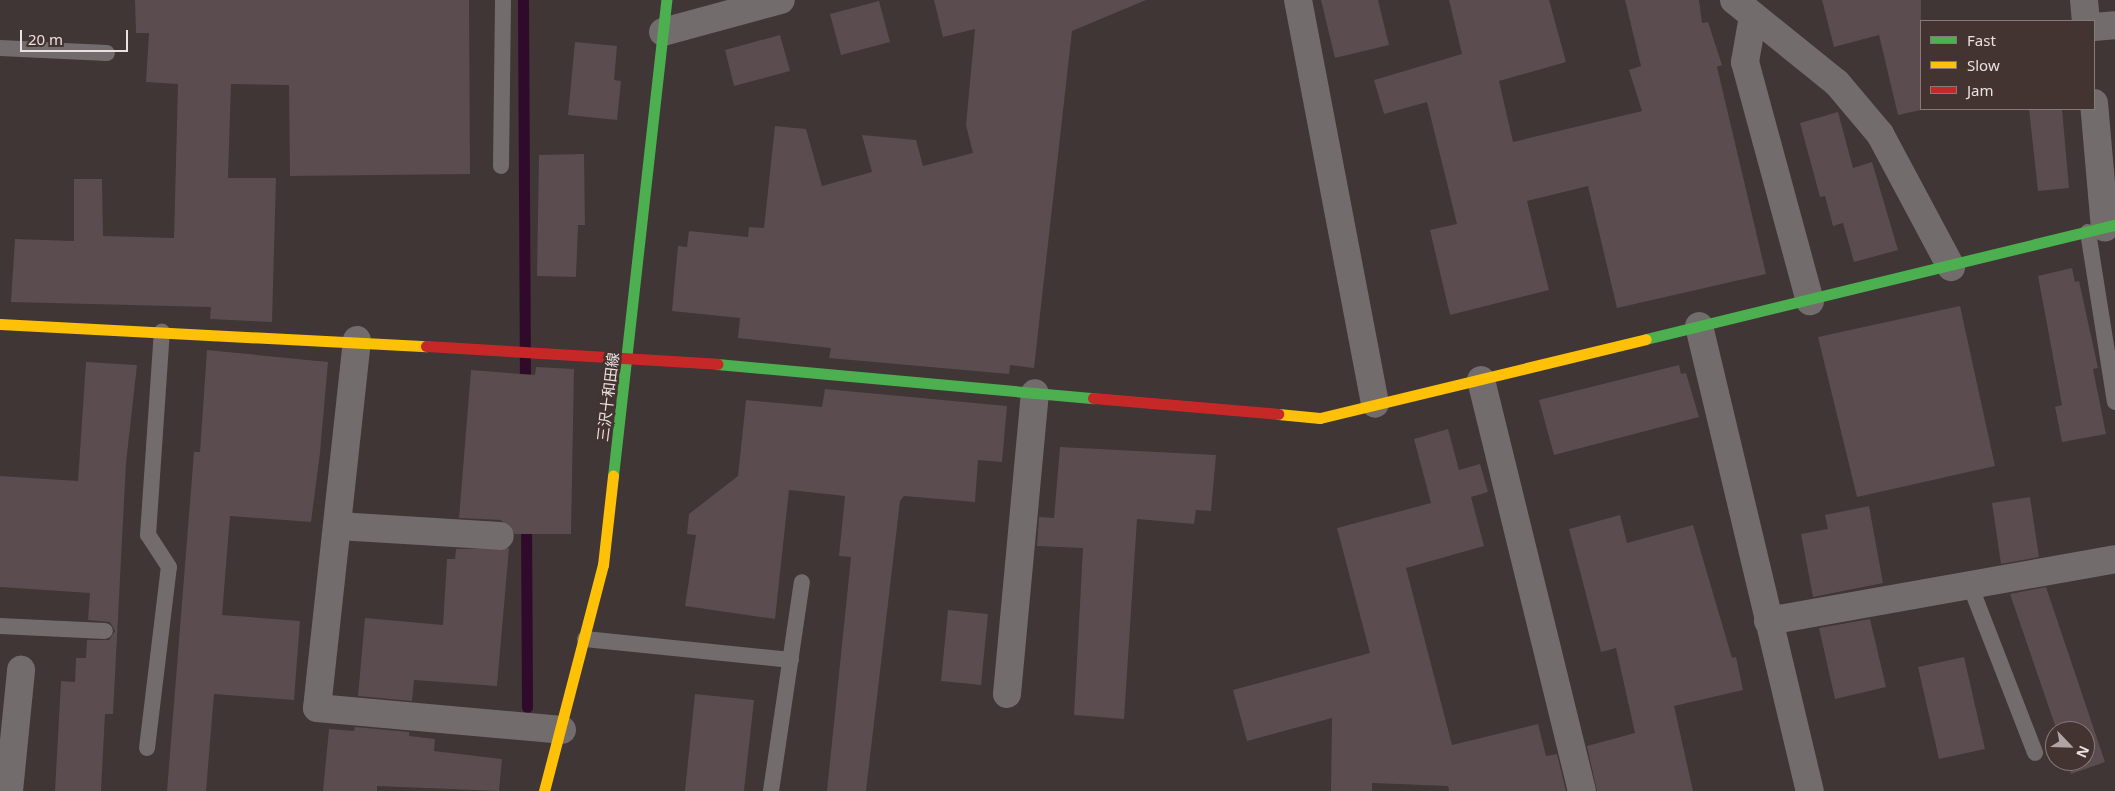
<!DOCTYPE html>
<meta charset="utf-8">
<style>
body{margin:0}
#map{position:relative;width:2115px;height:791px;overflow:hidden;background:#3f3635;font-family:"Noto Sans","Noto Sans JP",sans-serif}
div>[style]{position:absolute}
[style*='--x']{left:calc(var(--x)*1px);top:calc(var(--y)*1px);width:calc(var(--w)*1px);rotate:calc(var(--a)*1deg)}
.stream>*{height:11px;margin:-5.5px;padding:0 5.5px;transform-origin:5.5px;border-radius:5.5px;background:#300a2b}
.building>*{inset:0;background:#5b4c4f}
.lane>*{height:16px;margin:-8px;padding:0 8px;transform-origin:8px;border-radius:8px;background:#736c6c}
.street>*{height:28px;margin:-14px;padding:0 14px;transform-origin:14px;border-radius:14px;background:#736c6c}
.fast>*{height:11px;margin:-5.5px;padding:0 5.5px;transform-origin:5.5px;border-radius:5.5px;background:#4caf50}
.slow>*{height:11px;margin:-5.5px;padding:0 5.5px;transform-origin:5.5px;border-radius:5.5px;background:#ffc107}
.jam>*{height:11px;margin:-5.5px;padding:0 5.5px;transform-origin:5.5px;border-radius:5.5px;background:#c62828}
span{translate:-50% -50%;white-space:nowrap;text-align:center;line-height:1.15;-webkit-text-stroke:5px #433331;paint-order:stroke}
.street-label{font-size:15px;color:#ebe1e0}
.legend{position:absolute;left:1920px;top:20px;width:175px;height:90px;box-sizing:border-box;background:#433331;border:1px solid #867977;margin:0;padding:6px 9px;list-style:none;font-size:15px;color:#ebe1e0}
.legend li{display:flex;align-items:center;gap:10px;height:25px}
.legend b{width:25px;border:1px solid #867977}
.north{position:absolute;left:2045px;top:721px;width:50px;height:50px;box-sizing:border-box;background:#433331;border:1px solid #867977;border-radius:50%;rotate:114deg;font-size:14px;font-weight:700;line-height:20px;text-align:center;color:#ebe1e0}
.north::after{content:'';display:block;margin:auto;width:18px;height:22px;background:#afa5a4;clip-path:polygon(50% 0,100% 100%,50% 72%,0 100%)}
.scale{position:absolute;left:20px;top:30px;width:108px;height:22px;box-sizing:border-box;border:2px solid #ebe1e0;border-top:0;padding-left:6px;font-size:15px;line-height:18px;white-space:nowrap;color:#ebe1e0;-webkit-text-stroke:4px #433331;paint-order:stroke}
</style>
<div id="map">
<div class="stream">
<i style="--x:523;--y:0;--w:390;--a:89.7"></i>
<i style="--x:526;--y:518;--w:189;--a:89.7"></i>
</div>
<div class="building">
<i style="clip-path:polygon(135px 0,469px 0,470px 174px,290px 176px,289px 85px,231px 84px,228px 178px,276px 178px,272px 322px,210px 319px,211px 307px,11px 302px,15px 239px,74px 241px,74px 179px,102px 179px,103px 236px,174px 238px,178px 84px,146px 82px,149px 33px,136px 33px)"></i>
<i style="clip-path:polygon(934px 0,1146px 0,1072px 31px,1034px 368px,1010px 365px,1009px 374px,829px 358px,831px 348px,738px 338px,740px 318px,672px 311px,678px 246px,687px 247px,689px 231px,748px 237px,749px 227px,764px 228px,775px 126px,806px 129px,822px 186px,872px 172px,862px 135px,916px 140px,923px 166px,973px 153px,966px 125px,975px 29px,943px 37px)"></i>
<i style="clip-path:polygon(1321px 0,1378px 0,1389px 45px,1335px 58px)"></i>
<i style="clip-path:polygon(1449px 0,1549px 0,1566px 62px,1499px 81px,1513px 142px,1642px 111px,1629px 70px,1641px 66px,1625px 0,1699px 0,1702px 23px,1708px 22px,1722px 65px,1717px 67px,1766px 274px,1617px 308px,1588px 186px,1527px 201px,1549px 290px,1450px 315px,1430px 230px,1457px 224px,1427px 102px,1384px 114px,1374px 80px,1462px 54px)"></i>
<i style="clip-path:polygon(1822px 0,1921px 0,1921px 110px,1898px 115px,1879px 35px,1834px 47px)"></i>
<i style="clip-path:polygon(879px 1px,890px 42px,841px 55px,830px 14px)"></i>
<i style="clip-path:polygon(780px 35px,790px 71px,734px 86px,725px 50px)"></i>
<i style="clip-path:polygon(575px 42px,617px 46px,614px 80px,621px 81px,617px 120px,568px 115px)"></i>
<i style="clip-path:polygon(2029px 109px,2062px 109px,2069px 188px,2038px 191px)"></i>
<i style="clip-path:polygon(1838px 112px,1853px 168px,1872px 162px,1898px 250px,1854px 262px,1843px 223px,1833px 226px,1825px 196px,1820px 197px,1800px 123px)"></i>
<i style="clip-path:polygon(584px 154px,585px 225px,578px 225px,576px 277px,537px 276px,539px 155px)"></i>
<i style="clip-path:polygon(2072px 268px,2075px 282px,2079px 281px,2098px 368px,2093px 369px,2106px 434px,2062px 442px,2055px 407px,2062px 405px,2038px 276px)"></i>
<i style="clip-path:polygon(1960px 306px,1995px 466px,1857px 497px,1818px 337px)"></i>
<i style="clip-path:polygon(207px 350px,328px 362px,320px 453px,311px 522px,230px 516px,222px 615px,300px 621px,294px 700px,214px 694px,206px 791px,167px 791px,194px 452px,200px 452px)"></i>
<i style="clip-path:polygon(86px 362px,137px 365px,126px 463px,113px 714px,105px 714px,101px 791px,55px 791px,61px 681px,75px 682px,76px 658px,86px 658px,87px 640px,109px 640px,115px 631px,110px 622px,88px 620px,90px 593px,0 587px,0 476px,78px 481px)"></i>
<i style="clip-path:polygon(1679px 365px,1681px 374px,1686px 373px,1699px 417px,1554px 455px,1539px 400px)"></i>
<i style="clip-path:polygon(536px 367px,574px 369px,571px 534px,515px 534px,501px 520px,459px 518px,471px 370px,535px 375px)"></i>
<i style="clip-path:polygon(825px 389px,1007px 406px,1002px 462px,978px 460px,975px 502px,904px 496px,900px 501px,866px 791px,827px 791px,851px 557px,839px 556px,845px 496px,789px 490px,775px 619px,685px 606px,696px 535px,687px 534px,689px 514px,738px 476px,746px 400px,822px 407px)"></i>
<i style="clip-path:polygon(1448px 429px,1459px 470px,1480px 464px,1488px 492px,1471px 497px,1484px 546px,1406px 568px,1452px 745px,1538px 724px,1546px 756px,1557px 754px,1566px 791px,1449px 791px,1448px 786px,1372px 783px,1372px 791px,1331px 791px,1332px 718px,1247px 741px,1233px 690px,1370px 653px,1337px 528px,1431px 503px,1414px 439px)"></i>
<i style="clip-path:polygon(1060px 447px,1216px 455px,1211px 511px,1196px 510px,1194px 524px,1137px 519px,1124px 719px,1074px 715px,1083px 548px,1037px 546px,1039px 517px,1054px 518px)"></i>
<i style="clip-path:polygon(2030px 497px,2039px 557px,2001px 564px,1992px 503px)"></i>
<i style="clip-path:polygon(1869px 506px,1883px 583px,1813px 597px,1801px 534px,1828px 529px,1825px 515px)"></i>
<i style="clip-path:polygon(1620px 515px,1627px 543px,1693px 525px,1732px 658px,1736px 657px,1743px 690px,1674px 706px,1693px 791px,1597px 791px,1587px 746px,1635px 733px,1616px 648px,1601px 652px,1569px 529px)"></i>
<i style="clip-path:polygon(509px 548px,497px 686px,414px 680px,412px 701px,358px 696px,365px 618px,443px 625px,447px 559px,455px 559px,456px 549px)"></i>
<i style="clip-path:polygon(2046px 587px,2105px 762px,2071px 774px,2067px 761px,2085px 761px,2085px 731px,2057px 731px,2010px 594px)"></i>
<i style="clip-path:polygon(948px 610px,988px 614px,981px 685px,941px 681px)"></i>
<i style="clip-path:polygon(1870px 619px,1886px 687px,1835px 699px,1819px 628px)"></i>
<i style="clip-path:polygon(1964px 657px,1985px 749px,1939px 759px,1918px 667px)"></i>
<i style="clip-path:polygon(695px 694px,754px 700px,744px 791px,685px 791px)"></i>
<i style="clip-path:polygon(355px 727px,409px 732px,409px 736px,435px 739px,434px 751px,502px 759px,499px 791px,377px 786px,377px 791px,323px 791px,329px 729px,354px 731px)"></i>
</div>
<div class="lane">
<i style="--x:0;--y:48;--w:107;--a:2.7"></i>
<i style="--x:501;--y:166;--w:166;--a:-89.3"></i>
<i style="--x:2088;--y:232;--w:172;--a:81"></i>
<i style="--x:1970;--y:585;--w:180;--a:68.8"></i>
<i style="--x:0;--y:626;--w:105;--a:2.7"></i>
<i style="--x:585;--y:639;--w:207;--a:5.8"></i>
<i style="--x:147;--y:748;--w:182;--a:-83.1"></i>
<i style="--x:169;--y:567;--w:38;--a:-123"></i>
<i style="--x:148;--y:535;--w:204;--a:-86.1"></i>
<i style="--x:771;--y:791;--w:211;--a:-81.6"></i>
</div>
<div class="street">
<i style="--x:1298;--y:0;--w:411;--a:79.2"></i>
<i style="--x:1734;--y:0;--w:132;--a:38.9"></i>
<i style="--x:1837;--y:83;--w:67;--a:49.9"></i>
<i style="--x:1880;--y:134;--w:151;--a:61.9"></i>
<i style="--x:2084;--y:0;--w:21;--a:85"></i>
<i style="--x:1753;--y:16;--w:47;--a:99.9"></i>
<i style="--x:1745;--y:62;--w:248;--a:74.8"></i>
<i style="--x:2094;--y:27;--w:21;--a:-5"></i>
<i style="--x:663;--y:32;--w:122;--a:-15.2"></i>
<i style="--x:2094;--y:103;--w:125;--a:85"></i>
<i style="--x:1699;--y:326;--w:478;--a:76.6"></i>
<i style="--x:357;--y:340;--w:370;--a:96.2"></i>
<i style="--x:317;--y:708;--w:246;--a:5.1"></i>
<i style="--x:1481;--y:380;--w:423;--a:76.2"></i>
<i style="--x:338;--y:526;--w:162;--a:3.5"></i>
<i style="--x:1768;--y:621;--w:352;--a:-10.1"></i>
<i style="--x:1007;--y:694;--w:302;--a:-84.7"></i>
<i style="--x:9;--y:791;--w:122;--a:-84.3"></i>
</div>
<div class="fast">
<i style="--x:1646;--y:339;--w:483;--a:-13.7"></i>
<i style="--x:717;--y:364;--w:378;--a:5.2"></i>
<i style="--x:613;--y:476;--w:479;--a:-83.6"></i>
</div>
<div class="slow">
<i style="--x:0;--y:324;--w:427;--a:3"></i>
<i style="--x:1278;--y:414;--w:42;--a:5.4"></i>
<i style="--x:1320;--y:418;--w:335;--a:-13.6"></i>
<i style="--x:544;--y:791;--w:234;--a:-75.4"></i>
<i style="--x:603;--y:565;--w:90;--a:-83.6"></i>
</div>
<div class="jam">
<i style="--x:426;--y:346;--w:292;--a:3.5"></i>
<i style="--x:1093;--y:398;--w:186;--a:4.9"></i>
</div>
<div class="street-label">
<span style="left:608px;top:397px;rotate:-83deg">三沢十和田線</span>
</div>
<ul class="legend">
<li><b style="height:6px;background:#4caf50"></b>Fast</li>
<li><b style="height:6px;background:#ffc107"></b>Slow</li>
<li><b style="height:6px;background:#c62828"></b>Jam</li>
</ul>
<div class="north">N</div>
<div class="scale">20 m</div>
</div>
